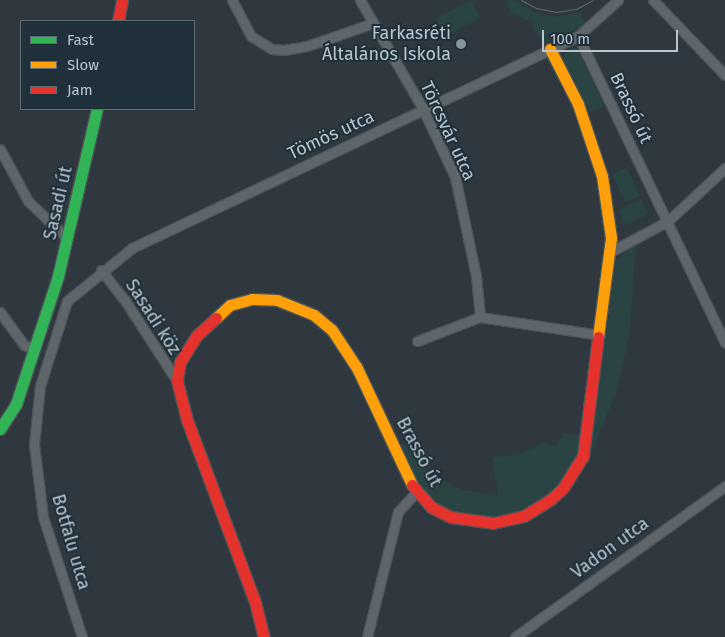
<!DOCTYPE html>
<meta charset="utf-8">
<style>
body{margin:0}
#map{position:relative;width:725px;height:637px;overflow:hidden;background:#2e383e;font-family:"Fira Sans",sans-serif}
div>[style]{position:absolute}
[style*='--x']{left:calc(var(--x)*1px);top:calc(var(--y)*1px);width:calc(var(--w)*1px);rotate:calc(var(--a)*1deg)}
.green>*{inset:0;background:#2a4443}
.roads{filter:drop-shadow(1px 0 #4d5458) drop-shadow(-1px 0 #4d5458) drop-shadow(0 1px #4d5458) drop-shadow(0 -1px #4d5458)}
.street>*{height:9px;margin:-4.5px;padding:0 4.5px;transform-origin:4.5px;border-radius:4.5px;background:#5f666b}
.fast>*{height:11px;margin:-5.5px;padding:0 5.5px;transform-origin:5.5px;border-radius:5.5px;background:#30b455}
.slow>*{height:11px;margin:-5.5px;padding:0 5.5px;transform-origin:5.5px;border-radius:5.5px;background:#ff9f0a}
.jam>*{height:11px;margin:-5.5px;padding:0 5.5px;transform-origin:5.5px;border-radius:5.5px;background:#e5322d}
.tram>*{height:1px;margin:-0.5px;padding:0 0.5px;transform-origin:0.5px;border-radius:0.5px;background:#636a70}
.dots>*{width:14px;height:14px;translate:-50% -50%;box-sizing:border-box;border:2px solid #20303a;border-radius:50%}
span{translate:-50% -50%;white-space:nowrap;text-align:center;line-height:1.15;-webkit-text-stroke:4px #20303a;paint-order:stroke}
.poi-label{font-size:18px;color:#b9c5ce}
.right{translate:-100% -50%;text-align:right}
.street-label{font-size:18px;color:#b9c5ce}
.legend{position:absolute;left:20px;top:20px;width:175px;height:90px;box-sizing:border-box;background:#20303a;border:1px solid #5d6c75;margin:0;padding:6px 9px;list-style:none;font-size:15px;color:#b9c5ce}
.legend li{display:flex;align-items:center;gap:10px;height:25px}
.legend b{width:25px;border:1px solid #5d6c75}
.scale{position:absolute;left:542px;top:30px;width:136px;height:22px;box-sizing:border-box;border:2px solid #b9c5ce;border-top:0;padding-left:6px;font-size:15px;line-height:18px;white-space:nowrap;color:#b9c5ce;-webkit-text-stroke:4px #20303a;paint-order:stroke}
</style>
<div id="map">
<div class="green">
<i style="clip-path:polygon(471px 0,480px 18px,445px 37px,435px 19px)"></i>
<i style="clip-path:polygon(504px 0,516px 0,536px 13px,555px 17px,579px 12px,585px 21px,581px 27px,544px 44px,532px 27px,535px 23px,512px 14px)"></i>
<i style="clip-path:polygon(577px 47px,604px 107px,592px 112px,586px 107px,563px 60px,565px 53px)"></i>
<i style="clip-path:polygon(627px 168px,640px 196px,625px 202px,612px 174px)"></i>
<i style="clip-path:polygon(641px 199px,649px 214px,626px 226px,618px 210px)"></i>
<i style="clip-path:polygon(636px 243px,630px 331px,617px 390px,589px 459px,616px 260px)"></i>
<i style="clip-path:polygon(563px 433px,583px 436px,579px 451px,564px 479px,553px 492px,524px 512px,499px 519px,452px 513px,435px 504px,417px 482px,400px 446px,411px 440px,430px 472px,461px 490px,498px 495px,492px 458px,520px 454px,543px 443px,557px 446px)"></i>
</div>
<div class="roads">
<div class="street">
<i style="--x:232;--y:0;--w:41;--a:62.2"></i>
<i style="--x:251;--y:36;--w:25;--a:32"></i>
<i style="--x:272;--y:49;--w:12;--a:5"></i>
<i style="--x:284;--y:50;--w:23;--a:-10"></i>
<i style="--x:307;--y:46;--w:70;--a:-19.2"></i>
<i style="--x:360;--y:0;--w:126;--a:60"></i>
<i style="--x:423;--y:109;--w:75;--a:64.8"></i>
<i style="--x:455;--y:177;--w:101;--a:78"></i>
<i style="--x:476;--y:276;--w:41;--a:84.4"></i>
<i style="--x:653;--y:0;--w:104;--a:46.2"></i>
<i style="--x:578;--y:36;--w:340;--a:64.4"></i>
<i style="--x:0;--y:149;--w:59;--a:61.7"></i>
<i style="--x:28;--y:201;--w:54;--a:43.5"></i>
<i style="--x:612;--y:251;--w:64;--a:-28.2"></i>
<i style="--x:668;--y:221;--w:78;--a:-42.9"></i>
<i style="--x:101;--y:270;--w:37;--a:52"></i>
<i style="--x:124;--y:299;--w:98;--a:57.1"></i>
<i style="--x:0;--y:312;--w:41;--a:54"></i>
<i style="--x:24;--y:345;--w:11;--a:22"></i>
<i style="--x:417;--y:341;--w:67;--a:-20.9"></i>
<i style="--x:480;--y:317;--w:121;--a:8.5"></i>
<i style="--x:82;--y:637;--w:126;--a:-108"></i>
<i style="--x:43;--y:517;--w:73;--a:-97.1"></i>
<i style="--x:34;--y:445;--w:59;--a:-84.2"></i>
<i style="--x:40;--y:386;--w:89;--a:-72.4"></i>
<i style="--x:67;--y:301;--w:84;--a:-39.2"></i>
<i style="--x:132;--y:248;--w:494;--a:-25.4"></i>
<i style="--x:578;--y:36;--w:54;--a:-42"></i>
<i style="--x:367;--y:637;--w:129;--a:-76.1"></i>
<i style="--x:398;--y:512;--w:27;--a:-48"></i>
<i style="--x:515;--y:637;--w:259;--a:-35.7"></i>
</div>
<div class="fast">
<i style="--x:0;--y:429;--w:30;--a:-57"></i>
<i style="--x:16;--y:404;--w:135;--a:-71.8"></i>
<i style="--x:58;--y:276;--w:171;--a:-76.9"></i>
</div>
<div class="slow">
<i style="--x:550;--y:49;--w:62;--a:63"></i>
<i style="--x:578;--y:104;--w:76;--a:71.6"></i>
<i style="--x:602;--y:176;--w:63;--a:81.7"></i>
<i style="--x:611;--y:238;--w:100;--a:97.5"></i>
<i style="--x:216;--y:318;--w:19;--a:-43"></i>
<i style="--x:230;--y:305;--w:23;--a:-15"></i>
<i style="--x:252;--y:299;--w:25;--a:2"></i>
<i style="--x:277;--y:300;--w:40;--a:22"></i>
<i style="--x:314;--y:315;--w:23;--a:40"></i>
<i style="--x:332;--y:330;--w:45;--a:56.7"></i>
<i style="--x:357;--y:368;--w:129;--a:64.8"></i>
</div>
<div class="jam">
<i style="--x:118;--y:21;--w:21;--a:-79"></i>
<i style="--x:216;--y:318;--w:25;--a:138"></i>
<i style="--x:197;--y:335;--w:32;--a:122"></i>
<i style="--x:180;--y:362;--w:19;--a:99"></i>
<i style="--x:177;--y:381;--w:40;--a:75.6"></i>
<i style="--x:187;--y:420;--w:194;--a:69.5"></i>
<i style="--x:255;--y:602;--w:36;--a:76"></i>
<i style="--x:412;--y:485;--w:29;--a:49"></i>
<i style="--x:431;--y:507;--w:22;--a:27"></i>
<i style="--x:451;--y:517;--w:42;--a:8.1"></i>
<i style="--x:493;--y:523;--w:32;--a:-13"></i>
<i style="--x:524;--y:516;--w:31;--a:-32"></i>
<i style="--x:550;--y:500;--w:18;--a:-43"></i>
<i style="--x:563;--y:488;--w:38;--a:-58"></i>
<i style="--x:583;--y:456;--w:120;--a:-82.8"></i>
</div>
</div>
<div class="tram">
<i style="--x:521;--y:0;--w:17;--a:28"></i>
<i style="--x:536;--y:8;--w:20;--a:11"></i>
<i style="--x:556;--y:12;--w:20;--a:-9"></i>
<i style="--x:576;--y:9;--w:19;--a:-28"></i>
</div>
<div class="dots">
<i style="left:461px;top:44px;background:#88949c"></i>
</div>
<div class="poi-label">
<span class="right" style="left:451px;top:44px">Farkasréti<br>Általános Iskola</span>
</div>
<div class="street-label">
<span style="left:631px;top:108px;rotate:65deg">Brassó út</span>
<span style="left:448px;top:131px;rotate:65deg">Törcsvár utca</span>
<span style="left:331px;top:135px;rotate:-25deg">Tömös utca</span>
<span style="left:58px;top:203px;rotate:-77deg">Sasadi út</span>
<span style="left:153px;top:317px;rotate:57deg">Sasadi köz</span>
<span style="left:419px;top:452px;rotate:62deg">Brassó út</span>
<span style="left:71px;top:542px;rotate:74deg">Botfalu utca</span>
<span style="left:610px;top:548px;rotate:-36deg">Vadon utca</span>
</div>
<ul class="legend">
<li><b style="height:6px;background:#30b455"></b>Fast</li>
<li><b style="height:6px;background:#ff9f0a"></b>Slow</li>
<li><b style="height:6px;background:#e5322d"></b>Jam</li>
</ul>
<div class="scale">100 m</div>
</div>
